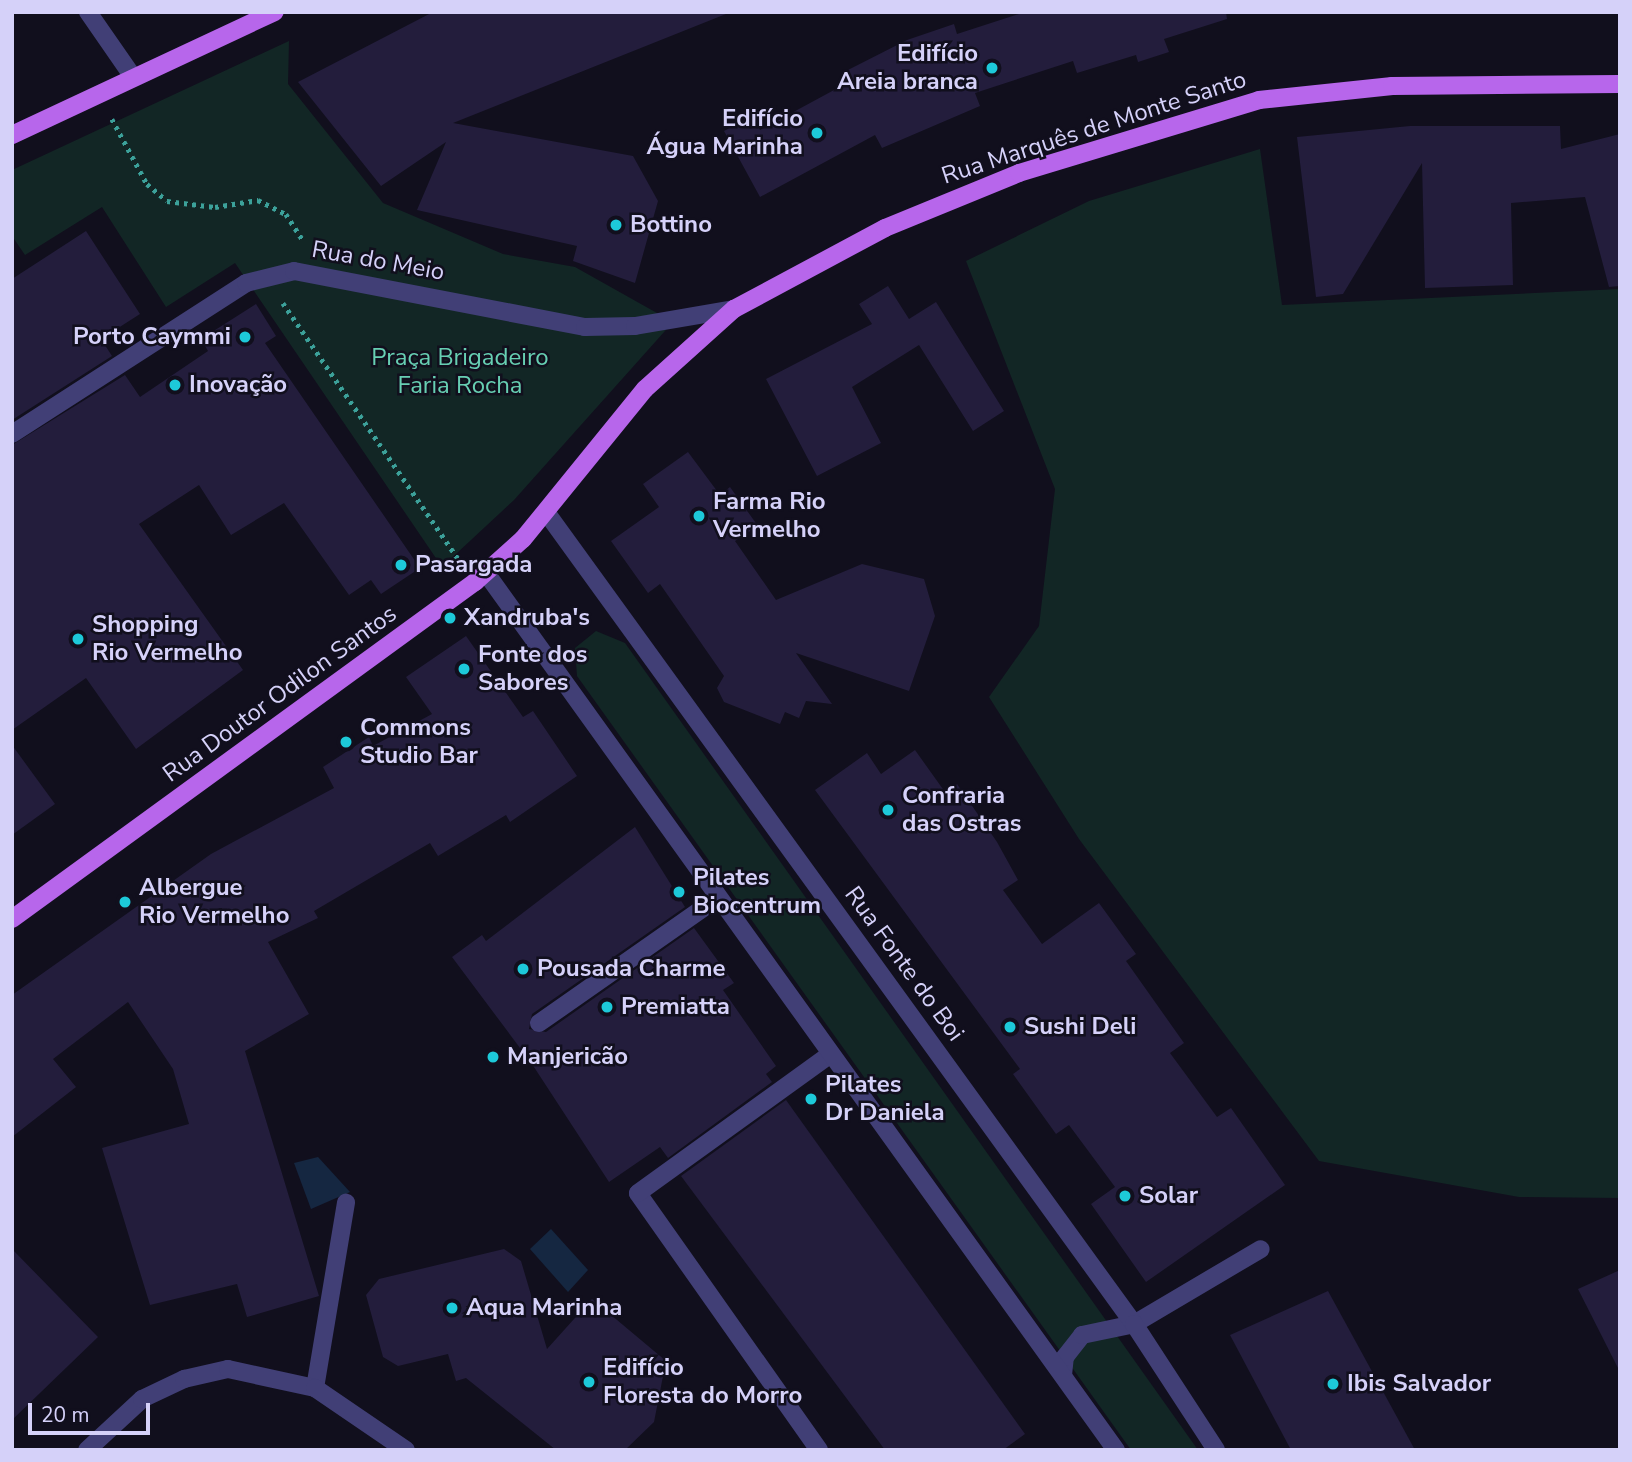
<!DOCTYPE html>
<meta charset="utf-8">
<style>
body{margin:0}
#map{position:relative;width:1632px;height:1462px;overflow:hidden;background:#110f1d;font-family:"Nunito Sans",sans-serif}
div>[style]{position:absolute}
[style*='--x']{left:calc(var(--x)*1px);top:calc(var(--y)*1px);width:calc(var(--w)*1px);rotate:calc(var(--a)*1deg)}
.green>*{inset:0;background:#122625}
.water>*{inset:0;background:#152741}
.building>*{inset:0;background:#231d3c}
.path>*{height:4.5px;margin-top:-2.25px;transform-origin:0;background:repeating-linear-gradient(90deg,#3ca19a 0 3.5px,transparent 0 8.5px)}
.service>*{height:18px;margin:-9px;padding:0 9px;transform-origin:9px;border-radius:9px;background:#413f76}
.minor>*{height:18px;margin:-9px;padding:0 9px;transform-origin:9px;border-radius:9px;background:#413f76}
.primary>*{height:18px;margin:-9px;padding:0 9px;transform-origin:9px;border-radius:9px;background:#b766eb}
.dots>*{width:19px;height:19px;translate:-50% -50%;box-sizing:border-box;border:4px solid #110f1d;border-radius:50%}
span{translate:-50% -50%;white-space:nowrap;text-align:center;line-height:1.15;-webkit-text-stroke:5px #110f1d;paint-order:stroke}
.poi-label{font-size:24px;color:#d5d1f9;font-weight:700}
.right{translate:-100% -50%;text-align:right}
.left{translate:0 -50%;text-align:left}
.street-label{font-size:24px;color:#d5d1f9}
.park-label{font-size:24px;color:#67cfb3}
.frame{position:absolute;inset:0;border:14px solid #d5d1f9;pointer-events:none}
.scale{position:absolute;left:28px;top:1403px;width:122px;height:32px;box-sizing:border-box;border:4px solid #d5d1f9;border-top:0;padding-left:9px;font-size:21px;line-height:24px;white-space:nowrap;color:#d5d1f9;-webkit-text-stroke:5px #110f1d;paint-order:stroke}
</style>
<div id="map">
<div class="green">
<i style="clip-path:polygon(289px 41px,288px 84px,383px 203px,503px 254px,575px 267px,673px 322px,514px 500px,442px 567px,235px 263px,166px 307px,102px 207px,25px 255px,12px 236px,12px 170px)"></i>
<i style="clip-path:polygon(1260px 149px,1282px 305px,1620px 289px,1620px 1198px,1519px 1197px,1319px 1161px,1079px 839px,989px 697px,1039px 626px,1055px 489px,966px 261px,1089px 201px)"></i>
<i style="clip-path:polygon(596px 631px,625px 643px,1198px 1450px,1131px 1450px,577px 676px,575px 648px)"></i>
</div>
<div class="water">
<i style="clip-path:polygon(318px 1157px,350px 1192px,311px 1209px,294px 1163px)"></i>
<i style="clip-path:polygon(551px 1229px,588px 1270px,568px 1292px,530px 1249px)"></i>
</div>
<div class="building">
<i style="clip-path:polygon(433px 12px,731px 12px,453px 123px,633px 156px,658px 201px,635px 283px,573px 261px,577px 246px,417px 210px,446px 142px,381px 186px,298px 82px)"></i>
<i style="clip-path:polygon(1025px 12px,1226px 12px,1227px 19px,1164px 39px,1169px 52px,1138px 62px,1136px 55px,1077px 73px,1073px 61px,975px 93px,980px 106px,882px 148px,875px 135px,760px 197px,724px 131px,752px 116px,760px 130px,847px 83px,842px 73px,907px 40px,954px 24px,957px 34px)"></i>
<i style="clip-path:polygon(1410px 126px,1560px 126px,1561px 149px,1620px 134px,1620px 286px,1609px 287px,1585px 197px,1511px 203px,1513px 285px,1425px 288px,1422px 163px,1343px 294px,1316px 297px,1297px 137px)"></i>
<i style="clip-path:polygon(86px 231px,140px 314px,101px 339px,112px 356px,12px 420px,12px 279px)"></i>
<i style="clip-path:polygon(888px 286px,909px 319px,936px 302px,1004px 411px,973px 431px,919px 345px,852px 387px,881px 443px,817px 476px,766px 379px,872px 324px,859px 304px)"></i>
<i style="clip-path:polygon(256px 304px,276px 336px,265px 343px,420px 568px,381px 594px,371px 580px,349px 595px,284px 503px,231px 535px,199px 485px,139px 524px,243px 670px,136px 749px,86px 678px,12px 730px,12px 445px,125px 375px,140px 397px,208px 351px,201px 339px)"></i>
<i style="clip-path:polygon(688px 452px,720px 495px,730px 487px,758px 526px,735px 541px,776px 600px,862px 564px,924px 579px,935px 616px,909px 691px,796px 653px,832px 704px,806px 701px,799px 718px,785px 712px,780px 724px,724px 702px,717px 688px,724px 676px,660px 584px,648px 593px,611px 541px,659px 507px,643px 484px)"></i>
<i style="clip-path:polygon(466px 636px,523px 717px,533px 711px,577px 776px,510px 822px,506px 815px,438px 856px,430px 843px,314px 911px,318px 918px,268px 942px,309px 1014px,245px 1051px,319px 1296px,247px 1317px,237px 1284px,150px 1305px,102px 1148px,189px 1124px,173px 1069px,128px 1002px,53px 1059px,76px 1087px,12px 1137px,12px 995px,211px 854px,334px 788px,323px 767px,369px 737px,373px 746px,432px 714px,406px 677px)"></i>
<i style="clip-path:polygon(12px 745px,55px 804px,12px 835px)"></i>
<i style="clip-path:polygon(915px 750px,945px 792px,957px 784px,997px 842px,1018px 880px,1003px 890px,1042px 944px,1099px 903px,1136px 954px,1126px 961px,1184px 1043px,1170px 1053px,1217px 1117px,1231px 1108px,1285px 1185px,1146px 1282px,1091px 1204px,1115px 1187px,1069px 1125px,1056px 1134px,1013px 1074px,1020px 1069px,815px 790px,867px 753px,881px 774px)"></i>
<i style="clip-path:polygon(635px 827px,685px 907px,532px 1014px,529px 1029px,546px 1032px,694px 928px,734px 983px,723px 990px,776px 1066px,766px 1074px,772px 1082px,668px 1158px,660px 1147px,609px 1182px,532px 1064px,452px 957px,482px 935px,486px 941px)"></i>
<i style="clip-path:polygon(786px 1100px,1025px 1434px,1003px 1450px,885px 1450px,681px 1176px)"></i>
<i style="clip-path:polygon(12px 1249px,98px 1337px,12px 1420px)"></i>
<i style="clip-path:polygon(504px 1249px,521px 1261px,547px 1349px,592px 1299px,666px 1361px,654px 1422px,625px 1450px,556px 1450px,466px 1378px,456px 1381px,448px 1354px,398px 1366px,383px 1357px,366px 1295px,379px 1279px)"></i>
<i style="clip-path:polygon(1620px 1270px,1620px 1372px,1578px 1289px)"></i>
<i style="clip-path:polygon(1328px 1291px,1415px 1450px,1291px 1450px,1230px 1335px)"></i>
</div>
<div class="path">
<i style="--x:112;--y:119;--w:74;--a:61.7"></i>
<i style="--x:147;--y:184;--w:26;--a:40"></i>
<i style="--x:167;--y:201;--w:48;--a:7.1"></i>
<i style="--x:215;--y:207;--w:44;--a:-9.2"></i>
<i style="--x:258;--y:200;--w:31;--a:27"></i>
<i style="--x:286;--y:214;--w:33;--a:57"></i>
<i style="--x:283;--y:303;--w:310;--a:55.6"></i>
</div>
<div class="service">
<i style="--x:539;--y:1023;--w:216;--a:-35"></i>
<i style="--x:1063;--y:1375;--w:18;--a:-84"></i>
<i style="--x:1065;--y:1357;--w:28;--a:-52"></i>
<i style="--x:1082;--y:1335;--w:53;--a:-11.9"></i>
<i style="--x:1134;--y:1324;--w:147;--a:-30.6"></i>
<i style="--x:315;--y:1388;--w:188;--a:-80.5"></i>
<i style="--x:819;--y:1450;--w:314;--a:-125.2"></i>
<i style="--x:638;--y:1193;--w:234;--a:-35.8"></i>
</div>
<div class="minor">
<i style="--x:88;--y:12;--w:79;--a:55.3"></i>
<i style="--x:12;--y:434;--w:278;--a:-32.8"></i>
<i style="--x:246;--y:283;--w:49;--a:-14"></i>
<i style="--x:294;--y:271;--w:296;--a:10.9"></i>
<i style="--x:585;--y:327;--w:50;--a:-1.1"></i>
<i style="--x:635;--y:326;--w:100;--a:-9.7"></i>
<i style="--x:546;--y:512;--w:1003;--a:54.09"></i>
<i style="--x:1134;--y:1324;--w:150;--a:56.9"></i>
<i style="--x:486;--y:573;--w:1080;--a:54.31"></i>
<i style="--x:87;--y:1450;--w:75;--a:-42.8"></i>
<i style="--x:142;--y:1399;--w:47;--a:-25.5"></i>
<i style="--x:184;--y:1379;--w:45;--a:-12.8"></i>
<i style="--x:228;--y:1369;--w:89;--a:12.3"></i>
<i style="--x:315;--y:1388;--w:110;--a:34.3"></i>
</div>
<div class="primary">
<i style="--x:12;--y:135;--w:290;--a:-25.1"></i>
<i style="--x:12;--y:919;--w:573;--a:-36.05"></i>
<i style="--x:475;--y:582;--w:64;--a:-41.9"></i>
<i style="--x:523;--y:539;--w:193;--a:-50.9"></i>
<i style="--x:645;--y:389;--w:120;--a:-42"></i>
<i style="--x:734;--y:309;--w:171;--a:-28.2"></i>
<i style="--x:885;--y:228;--w:145;--a:-22.3"></i>
<i style="--x:1019;--y:173;--w:251;--a:-16.9"></i>
<i style="--x:1259;--y:100;--w:134;--a:-6"></i>
<i style="--x:1392;--y:86;--w:228;--a:-0.5"></i>
</div>
<div class="dots">
<i style="left:992px;top:68px;background:#1dc9d9"></i>
<i style="left:817px;top:133px;background:#1dc9d9"></i>
<i style="left:616px;top:225px;background:#1dc9d9"></i>
<i style="left:245px;top:337px;background:#1dc9d9"></i>
<i style="left:175px;top:385px;background:#1dc9d9"></i>
<i style="left:699px;top:516px;background:#1dc9d9"></i>
<i style="left:401px;top:565px;background:#1dc9d9"></i>
<i style="left:450px;top:618px;background:#1dc9d9"></i>
<i style="left:78px;top:639px;background:#1dc9d9"></i>
<i style="left:464px;top:669px;background:#1dc9d9"></i>
<i style="left:346px;top:742px;background:#1dc9d9"></i>
<i style="left:888px;top:810px;background:#1dc9d9"></i>
<i style="left:679px;top:892px;background:#1dc9d9"></i>
<i style="left:125px;top:902px;background:#1dc9d9"></i>
<i style="left:523px;top:969px;background:#1dc9d9"></i>
<i style="left:607px;top:1007px;background:#1dc9d9"></i>
<i style="left:1010px;top:1027px;background:#1dc9d9"></i>
<i style="left:493px;top:1057px;background:#1dc9d9"></i>
<i style="left:811px;top:1099px;background:#1dc9d9"></i>
<i style="left:1125px;top:1196px;background:#1dc9d9"></i>
<i style="left:452px;top:1308px;background:#1dc9d9"></i>
<i style="left:589px;top:1382px;background:#1dc9d9"></i>
<i style="left:1333px;top:1384px;background:#1dc9d9"></i>
</div>
<div class="poi-label">
<span class="right" style="left:978px;top:68px">Edifício<br>Areia branca</span>
<span class="right" style="left:803px;top:133px">Edifício<br>Água Marinha</span>
<span class="left" style="left:630px;top:225px">Bottino</span>
<span class="right" style="left:231px;top:337px">Porto Caymmi</span>
<span class="left" style="left:189px;top:385px">Inovação</span>
<span class="left" style="left:713px;top:516px">Farma Rio<br>Vermelho</span>
<span class="left" style="left:415px;top:565px">Pasargada</span>
<span class="left" style="left:464px;top:618px">Xandruba's</span>
<span class="left" style="left:92px;top:639px">Shopping<br>Rio Vermelho</span>
<span class="left" style="left:478px;top:669px">Fonte dos<br>Sabores</span>
<span class="left" style="left:360px;top:742px">Commons<br>Studio Bar</span>
<span class="left" style="left:902px;top:810px">Confraria<br>das Ostras</span>
<span class="left" style="left:693px;top:892px">Pilates<br>Biocentrum</span>
<span class="left" style="left:139px;top:902px">Albergue<br>Rio Vermelho</span>
<span class="left" style="left:537px;top:969px">Pousada Charme</span>
<span class="left" style="left:621px;top:1007px">Premiatta</span>
<span class="left" style="left:1024px;top:1027px">Sushi Deli</span>
<span class="left" style="left:507px;top:1057px">Manjericão</span>
<span class="left" style="left:825px;top:1099px">Pilates<br>Dr Daniela</span>
<span class="left" style="left:1139px;top:1196px">Solar</span>
<span class="left" style="left:466px;top:1308px">Aqua Marinha</span>
<span class="left" style="left:603px;top:1382px">Edifício<br>Floresta do Morro</span>
<span class="left" style="left:1347px;top:1384px">Ibis Salvador</span>
</div>
<div class="street-label">
<span style="left:1094px;top:128px;rotate:-18deg">Rua Marquês de Monte Santo</span>
<span style="left:378px;top:261px;rotate:10deg">Rua do Meio</span>
<span style="left:280px;top:694px;rotate:-36deg">Rua Doutor Odilon Santos</span>
<span style="left:904px;top:964px;rotate:54deg">Rua Fonte do Boi</span>
</div>
<div class="park-label">
<span style="left:460px;top:372px">Praça Brigadeiro<br>Faria Rocha</span>
</div>
<div class="frame"></div>
<div class="scale">20 m</div>
</div>
